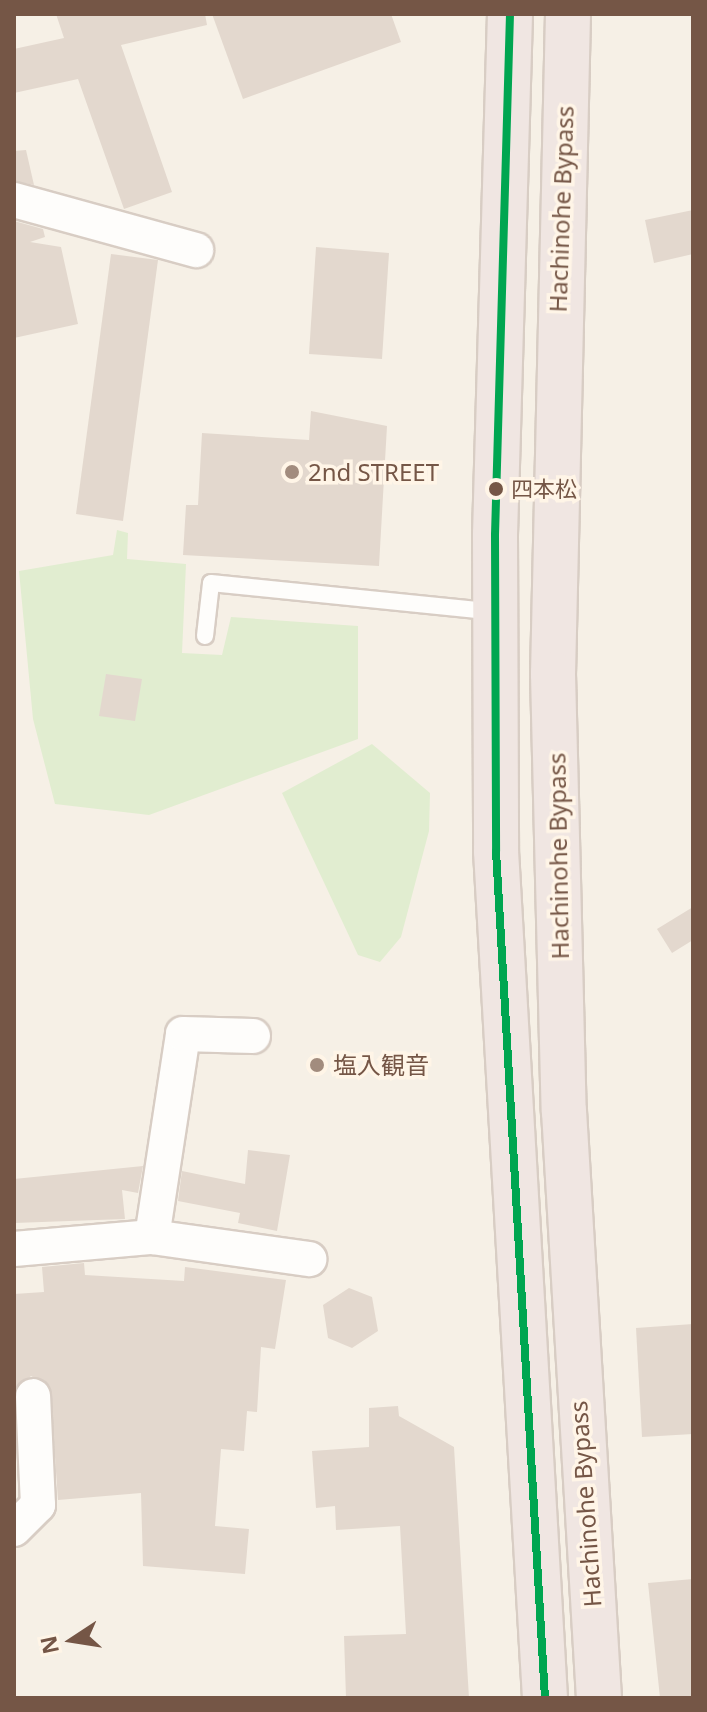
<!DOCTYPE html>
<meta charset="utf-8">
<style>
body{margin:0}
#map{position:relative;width:707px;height:1712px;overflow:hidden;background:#f6f0e6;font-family:"Noto Sans","Noto Sans JP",sans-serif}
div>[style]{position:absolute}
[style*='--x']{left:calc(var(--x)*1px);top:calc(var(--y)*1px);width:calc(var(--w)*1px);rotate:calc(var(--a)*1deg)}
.green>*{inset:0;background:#e1edd0}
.building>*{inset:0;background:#e3d8ce}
.roads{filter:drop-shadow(2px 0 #d8cdc4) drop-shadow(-2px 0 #d8cdc4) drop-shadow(0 2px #d8cdc4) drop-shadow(0 -2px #d8cdc4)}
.lane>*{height:16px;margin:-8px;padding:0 8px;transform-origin:8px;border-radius:8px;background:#fefdfb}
.street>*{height:34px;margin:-17px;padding:0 17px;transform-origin:17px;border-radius:17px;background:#fefdfb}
.highway>*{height:44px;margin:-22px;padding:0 22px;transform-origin:22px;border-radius:22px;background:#f0e6e2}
.bus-1>*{height:8px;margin:-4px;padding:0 4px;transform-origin:4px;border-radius:4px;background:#00a651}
.dots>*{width:22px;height:22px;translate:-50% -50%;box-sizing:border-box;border:4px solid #fff5e7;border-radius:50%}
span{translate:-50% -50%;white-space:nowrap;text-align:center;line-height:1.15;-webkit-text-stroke:7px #fff5e7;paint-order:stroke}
.bus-label{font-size:22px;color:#755646}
.left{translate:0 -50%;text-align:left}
.street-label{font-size:24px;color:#755646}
.poi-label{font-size:24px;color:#755646}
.frame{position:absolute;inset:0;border:16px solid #755646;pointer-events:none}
.north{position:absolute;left:32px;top:1600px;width:80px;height:80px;-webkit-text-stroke:6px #fff5e7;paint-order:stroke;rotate:258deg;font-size:22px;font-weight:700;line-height:32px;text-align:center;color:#755646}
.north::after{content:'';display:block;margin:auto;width:28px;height:36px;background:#755646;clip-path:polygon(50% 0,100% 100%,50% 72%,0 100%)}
</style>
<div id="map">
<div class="green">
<i style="clip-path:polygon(117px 530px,128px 533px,127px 559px,186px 564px,182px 653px,222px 655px,231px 617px,358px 626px,358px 739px,149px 815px,55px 804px,33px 719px,19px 571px,113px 555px)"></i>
<i style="clip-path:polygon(372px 744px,430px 793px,429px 831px,401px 937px,380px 962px,358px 955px,282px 793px)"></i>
</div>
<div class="building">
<i style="clip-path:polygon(56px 14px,205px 14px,207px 25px,121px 45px,172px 192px,124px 209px,78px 79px,14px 93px,14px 49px,64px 38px)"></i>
<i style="clip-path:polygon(212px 14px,391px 14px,401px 42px,243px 99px)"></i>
<i style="clip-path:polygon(26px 150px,34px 185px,14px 181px,14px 151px)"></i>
<i style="clip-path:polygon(693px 210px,693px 254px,654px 263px,645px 220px)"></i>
<i style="clip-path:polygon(14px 221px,43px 229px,45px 237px,30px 242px,61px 247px,78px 324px,14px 338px)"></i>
<i style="clip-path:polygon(316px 247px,389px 253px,382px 359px,309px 354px)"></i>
<i style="clip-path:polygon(111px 254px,158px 260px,123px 521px,76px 514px)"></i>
<i style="clip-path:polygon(311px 411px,387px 426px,379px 566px,183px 555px,186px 505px,198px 505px,202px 433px,309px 440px)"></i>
<i style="clip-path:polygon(106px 674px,142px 679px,135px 721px,99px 716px)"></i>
<i style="clip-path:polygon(693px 907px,693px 940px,672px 953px,657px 929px)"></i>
<i style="clip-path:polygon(248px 1150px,290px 1155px,277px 1231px,238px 1223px,240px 1213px,178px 1201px,182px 1171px,245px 1184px)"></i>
<i style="clip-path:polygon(143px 1166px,138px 1193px,122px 1190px,125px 1219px,14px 1223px,14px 1179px)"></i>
<i style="clip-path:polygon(84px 1263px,85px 1275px,184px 1281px,185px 1267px,286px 1280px,275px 1349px,261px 1347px,257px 1412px,247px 1411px,244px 1451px,221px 1449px,215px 1526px,249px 1529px,245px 1574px,143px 1566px,141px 1493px,58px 1500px,50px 1386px,31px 1376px,14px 1392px,14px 1294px,44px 1292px,42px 1267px)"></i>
<i style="clip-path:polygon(349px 1288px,372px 1297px,378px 1331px,352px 1348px,328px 1338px,323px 1305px)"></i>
<i style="clip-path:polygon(693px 1324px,693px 1434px,642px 1437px,636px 1328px)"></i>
<i style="clip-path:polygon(398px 1406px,399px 1416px,454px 1447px,469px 1698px,346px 1698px,344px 1636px,406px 1634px,400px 1526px,336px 1530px,335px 1506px,316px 1508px,312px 1451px,369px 1447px,369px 1408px)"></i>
<i style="clip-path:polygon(693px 1579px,693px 1698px,660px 1698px,648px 1583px)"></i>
</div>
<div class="roads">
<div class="lane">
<i style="--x:205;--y:636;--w:53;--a:-83.5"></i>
<i style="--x:211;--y:583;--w:285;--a:5.8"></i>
</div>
<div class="street">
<i style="--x:14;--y:200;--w:189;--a:15.4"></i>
<i style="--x:152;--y:1237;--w:205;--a:-81.3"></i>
<i style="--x:183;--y:1034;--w:70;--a:1.6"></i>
<i style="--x:14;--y:1249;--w:139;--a:-5"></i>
<i style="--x:152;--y:1237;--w:159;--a:8"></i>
<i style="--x:14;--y:1529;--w:34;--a:-45"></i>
<i style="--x:38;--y:1505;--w:109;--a:-92.6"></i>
</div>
<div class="highway">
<i style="--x:510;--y:14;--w:521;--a:91.65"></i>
<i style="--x:495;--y:535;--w:316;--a:89.8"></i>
<i style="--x:496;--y:851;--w:848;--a:86.69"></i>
<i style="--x:568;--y:14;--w:660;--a:91.3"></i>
<i style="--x:553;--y:674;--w:437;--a:88.6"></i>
<i style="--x:564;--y:1111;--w:588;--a:86.59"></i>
</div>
</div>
<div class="bus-1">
<i style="--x:510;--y:14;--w:521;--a:91.65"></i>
<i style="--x:495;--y:535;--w:316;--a:89.8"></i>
<i style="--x:496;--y:851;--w:848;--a:86.69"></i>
</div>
<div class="dots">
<i style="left:292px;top:472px;background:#a28c7e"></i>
<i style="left:496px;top:489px;background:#755646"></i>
<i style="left:317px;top:1065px;background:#a28c7e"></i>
</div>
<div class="bus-label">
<span class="left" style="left:511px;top:489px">四本松</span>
</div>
<div class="street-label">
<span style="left:561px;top:209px;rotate:-88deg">Hachinohe Bypass</span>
<span style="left:558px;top:856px;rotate:-91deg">Hachinohe Bypass</span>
<span style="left:585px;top:1504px;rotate:-94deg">Hachinohe Bypass</span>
</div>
<div class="poi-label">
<span class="left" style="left:308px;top:472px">2nd STREET</span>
<span class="left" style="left:333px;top:1065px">塩入観音</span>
</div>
<div class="frame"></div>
<div class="north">N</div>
</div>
